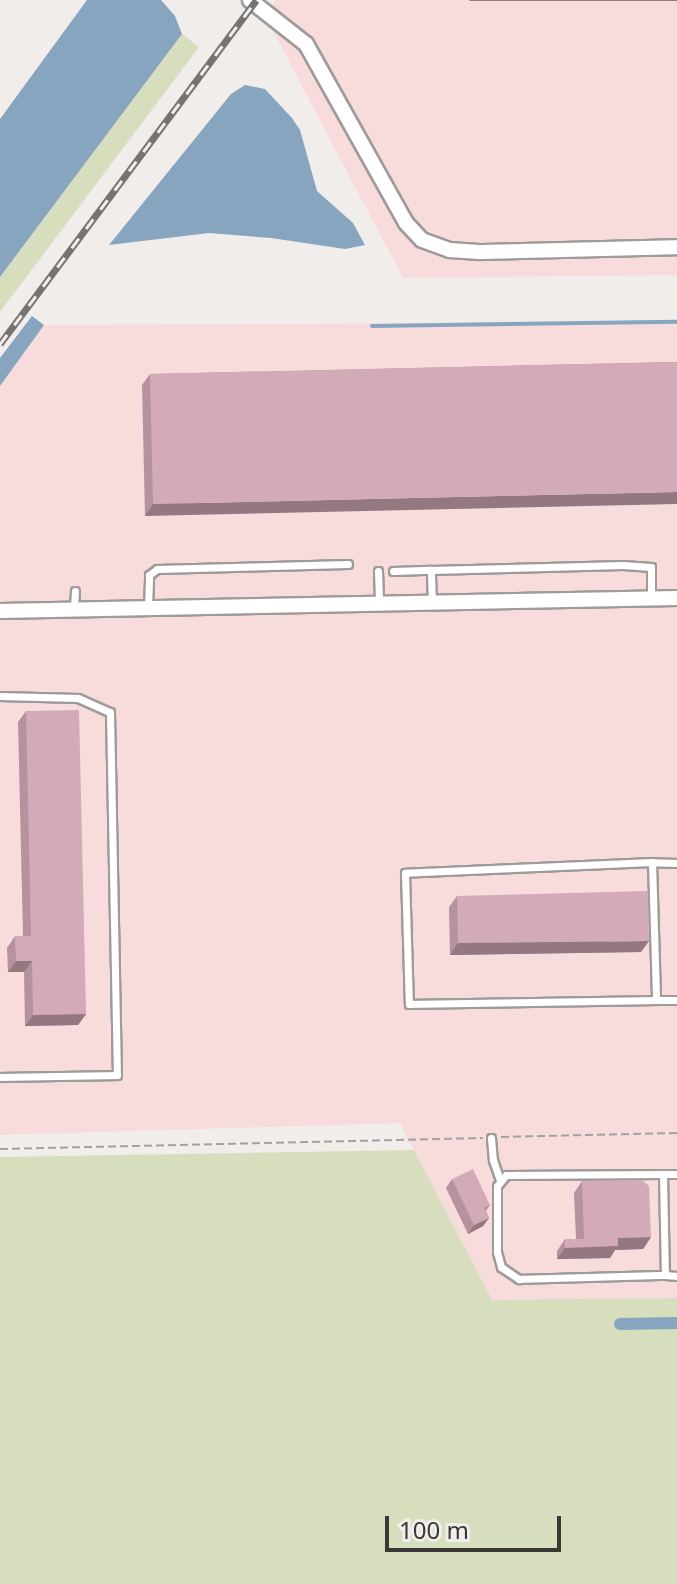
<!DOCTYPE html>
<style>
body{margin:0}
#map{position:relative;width:677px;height:1584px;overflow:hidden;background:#f0edeb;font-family:"Noto Sans",sans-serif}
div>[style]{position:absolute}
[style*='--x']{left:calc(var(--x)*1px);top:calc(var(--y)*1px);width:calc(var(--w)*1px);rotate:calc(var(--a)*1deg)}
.industrial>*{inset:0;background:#f8dcdc}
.green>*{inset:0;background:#d6debd}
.water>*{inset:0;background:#88a5c0}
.stream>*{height:4px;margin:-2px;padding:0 2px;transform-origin:2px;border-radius:2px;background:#88a5c0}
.canal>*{height:12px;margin:-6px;padding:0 6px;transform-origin:6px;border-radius:6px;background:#88a5c0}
.path>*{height:2px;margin-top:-1px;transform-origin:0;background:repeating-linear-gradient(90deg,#a3a1a0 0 8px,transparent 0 12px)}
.roads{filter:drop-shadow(2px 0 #9e9b99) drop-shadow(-2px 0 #9e9b99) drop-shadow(0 2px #9e9b99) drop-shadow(0 -2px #9e9b99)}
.service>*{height:7px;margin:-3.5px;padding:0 3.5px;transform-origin:3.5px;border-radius:3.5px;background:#fff}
.minor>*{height:14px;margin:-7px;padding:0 7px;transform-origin:7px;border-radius:7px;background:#fff}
.rail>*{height:7px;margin-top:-3.5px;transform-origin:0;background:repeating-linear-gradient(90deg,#f0edeb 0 12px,#767473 0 24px);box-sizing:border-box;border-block:2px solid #767473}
.wall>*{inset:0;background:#b5929e}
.shaded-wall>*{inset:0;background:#937781}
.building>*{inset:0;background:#d2aab8}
span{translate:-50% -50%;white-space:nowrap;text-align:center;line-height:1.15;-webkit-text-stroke:8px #f0edeb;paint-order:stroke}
.scale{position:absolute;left:385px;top:1516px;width:176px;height:36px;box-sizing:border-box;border:4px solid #393837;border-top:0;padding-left:10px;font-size:24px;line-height:28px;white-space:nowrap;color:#393837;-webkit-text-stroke:6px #f0edeb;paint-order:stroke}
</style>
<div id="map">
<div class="industrial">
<i style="clip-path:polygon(276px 0,677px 0,677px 275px,403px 278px,264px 14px)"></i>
<i style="clip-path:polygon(677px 322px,677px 1298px,492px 1301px,400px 1123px,0 1135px,0 386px,44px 325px)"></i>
</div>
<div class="green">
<i style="clip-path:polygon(182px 34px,199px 47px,0 312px,0 277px)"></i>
<i style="clip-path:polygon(414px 1150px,492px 1300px,677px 1298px,677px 1584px,0 1584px,0 1157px)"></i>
</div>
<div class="water">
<i style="clip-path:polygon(87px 0,161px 0,175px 16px,182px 34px,0 277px,0 119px)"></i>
<i style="clip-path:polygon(245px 85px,265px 89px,292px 118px,300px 130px,317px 191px,353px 223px,365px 245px,345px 249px,271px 238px,209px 233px,109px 245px,231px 94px)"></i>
<i style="clip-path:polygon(32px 316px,44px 325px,0 386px,0 358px)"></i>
</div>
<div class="stream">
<i style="--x:372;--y:326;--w:305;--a:-0.8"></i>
</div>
<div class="canal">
<i style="--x:620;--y:1324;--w:57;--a:-1"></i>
</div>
<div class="path">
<i style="--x:501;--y:1137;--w:176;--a:-1.3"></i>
<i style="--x:0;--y:1149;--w:483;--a:-1.3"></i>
</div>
<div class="roads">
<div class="service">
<i style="--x:378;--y:571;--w:33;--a:88"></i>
<i style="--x:393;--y:571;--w:38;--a:-2"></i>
<i style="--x:432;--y:603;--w:33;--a:-92"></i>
<i style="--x:431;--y:570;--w:192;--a:-1.5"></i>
<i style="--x:623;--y:565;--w:28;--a:4"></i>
<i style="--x:651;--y:567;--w:31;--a:90"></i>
<i style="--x:148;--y:608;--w:33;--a:-88"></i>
<i style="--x:149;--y:575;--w:10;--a:-37"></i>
<i style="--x:157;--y:569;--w:191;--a:-1.5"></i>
<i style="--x:74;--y:609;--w:18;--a:-87"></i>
<i style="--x:0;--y:696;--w:78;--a:1.5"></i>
<i style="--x:78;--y:698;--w:35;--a:24"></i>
<i style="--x:110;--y:712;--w:363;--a:88.9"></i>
<i style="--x:117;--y:1075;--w:117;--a:179"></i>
<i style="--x:652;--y:862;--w:247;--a:177.5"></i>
<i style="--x:405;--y:873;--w:131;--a:88.3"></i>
<i style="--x:409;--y:1004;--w:247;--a:-0.9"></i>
<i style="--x:677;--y:863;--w:25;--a:-178"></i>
<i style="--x:652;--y:862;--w:138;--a:88.3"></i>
<i style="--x:656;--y:1000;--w:21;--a:0"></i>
<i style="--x:491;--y:1138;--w:22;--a:85"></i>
<i style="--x:493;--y:1160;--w:21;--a:71"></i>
<i style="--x:663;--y:1174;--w:157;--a:179.6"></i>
<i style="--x:506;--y:1175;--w:14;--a:129"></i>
<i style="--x:497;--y:1186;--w:66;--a:90"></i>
<i style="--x:497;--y:1252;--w:16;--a:75"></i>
<i style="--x:501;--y:1267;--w:22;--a:34"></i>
<i style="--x:519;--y:1279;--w:146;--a:-1.6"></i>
<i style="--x:677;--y:1174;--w:14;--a:180"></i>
<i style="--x:663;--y:1174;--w:101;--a:88.9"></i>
<i style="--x:665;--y:1275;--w:12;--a:5"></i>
</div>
<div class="minor">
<i style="--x:250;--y:0;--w:71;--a:38.2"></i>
<i style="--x:306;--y:44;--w:205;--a:60.8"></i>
<i style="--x:406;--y:223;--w:23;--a:47"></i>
<i style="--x:422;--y:240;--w:30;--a:20"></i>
<i style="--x:450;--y:250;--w:29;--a:4"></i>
<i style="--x:479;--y:252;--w:198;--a:-1.4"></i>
<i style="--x:0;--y:611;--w:677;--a:-1.1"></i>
</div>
</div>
<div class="rail">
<i style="--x:0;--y:344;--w:429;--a:-53.3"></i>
</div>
<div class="wall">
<i style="clip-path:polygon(677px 362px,145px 516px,142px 385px,150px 374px)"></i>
<i style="clip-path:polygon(26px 711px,86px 1014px,78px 1025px,25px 1026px,24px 972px,8px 972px,7px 948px,15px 936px,23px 936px,18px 722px)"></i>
<i style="clip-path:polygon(457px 896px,641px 952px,450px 955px,449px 907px)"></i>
<i style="clip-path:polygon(452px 1179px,490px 1205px,486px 1211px,489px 1218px,483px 1226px,468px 1234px,446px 1188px)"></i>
<i style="clip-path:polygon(582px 1181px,651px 1237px,643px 1249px,615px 1250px,610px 1258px,557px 1259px,557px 1251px,565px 1239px,576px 1239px,574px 1193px)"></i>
</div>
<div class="shaded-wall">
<i style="clip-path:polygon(470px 0,677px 0,677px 1px,469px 1px)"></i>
<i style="clip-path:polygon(677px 492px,677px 504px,145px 516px,153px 504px)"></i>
<i style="clip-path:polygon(649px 941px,641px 952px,450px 955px,458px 943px)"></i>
<i style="clip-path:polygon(16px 961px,32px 961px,24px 972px,8px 972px)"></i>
<i style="clip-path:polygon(86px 1014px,78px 1025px,25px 1026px,33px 1015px)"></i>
<i style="clip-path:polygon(489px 1218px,483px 1226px,468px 1234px,474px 1225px)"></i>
<i style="clip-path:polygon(651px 1237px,643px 1249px,615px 1250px,610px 1258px,557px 1259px,565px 1248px,618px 1238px)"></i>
</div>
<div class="building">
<i style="clip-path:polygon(677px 362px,677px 492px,153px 504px,150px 374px)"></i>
<i style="clip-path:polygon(79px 710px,86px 1014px,33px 1015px,32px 961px,16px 961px,15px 936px,31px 936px,26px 711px)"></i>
<i style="clip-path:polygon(648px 891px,649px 941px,458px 943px,457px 896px)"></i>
<i style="clip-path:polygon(473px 1169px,490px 1205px,484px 1208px,489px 1218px,474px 1225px,452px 1179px)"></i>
<i style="clip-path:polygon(642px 1180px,649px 1186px,651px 1237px,618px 1238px,618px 1246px,565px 1248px,565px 1239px,584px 1239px,582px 1181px)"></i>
</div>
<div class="scale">100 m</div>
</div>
